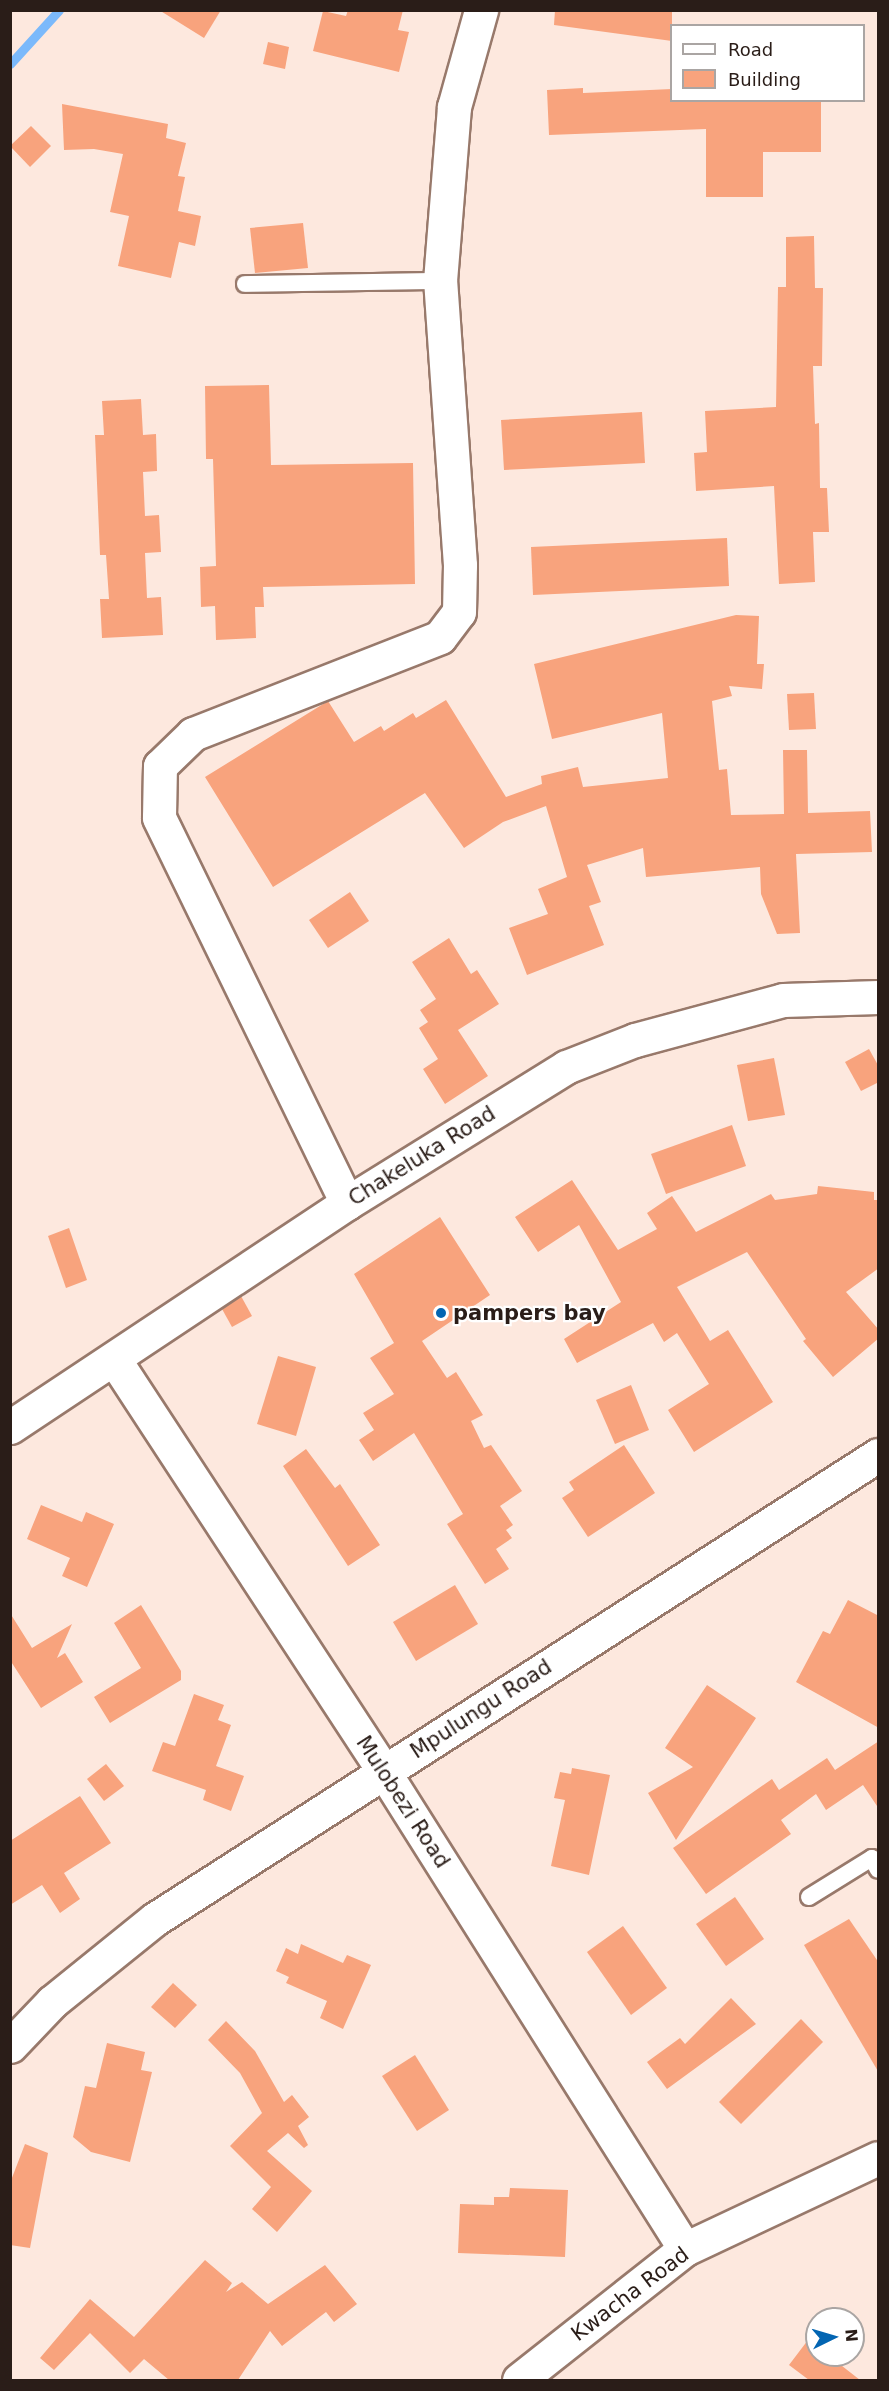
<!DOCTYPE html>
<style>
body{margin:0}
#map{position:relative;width:889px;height:2391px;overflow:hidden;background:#fde8de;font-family:"DejaVu Sans",sans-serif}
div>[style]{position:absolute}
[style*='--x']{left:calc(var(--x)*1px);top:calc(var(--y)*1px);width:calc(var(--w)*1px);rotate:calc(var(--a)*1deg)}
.stream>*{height:9px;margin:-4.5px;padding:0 4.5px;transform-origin:4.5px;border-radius:4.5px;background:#7bb9fb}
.building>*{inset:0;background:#f8a37d}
.roads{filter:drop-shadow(2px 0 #98796b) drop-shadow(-2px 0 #98796b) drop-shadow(0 2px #98796b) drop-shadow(0 -2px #98796b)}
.lane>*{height:16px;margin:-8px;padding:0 8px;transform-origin:8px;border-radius:8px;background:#fff}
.street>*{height:33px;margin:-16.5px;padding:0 16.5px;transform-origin:16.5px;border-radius:16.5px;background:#fff}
.secondary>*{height:33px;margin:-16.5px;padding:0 16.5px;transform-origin:16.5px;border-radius:16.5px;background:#fff}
.dots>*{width:16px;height:16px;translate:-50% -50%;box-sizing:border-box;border:3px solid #fff;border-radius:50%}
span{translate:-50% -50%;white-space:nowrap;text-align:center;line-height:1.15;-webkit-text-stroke:4.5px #fff;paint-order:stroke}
.street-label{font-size:21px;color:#2a1d18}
.poi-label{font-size:21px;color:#2a1d18;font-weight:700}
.left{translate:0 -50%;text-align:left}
.frame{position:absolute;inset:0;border:12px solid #2a1d18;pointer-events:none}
.legend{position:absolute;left:670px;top:24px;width:195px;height:78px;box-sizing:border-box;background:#fff;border:2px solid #aaa5a3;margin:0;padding:8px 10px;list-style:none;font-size:18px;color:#2a1d18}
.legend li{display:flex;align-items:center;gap:12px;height:30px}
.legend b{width:30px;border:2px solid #aaa5a3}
.north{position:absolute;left:805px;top:2307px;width:60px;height:60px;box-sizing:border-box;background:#fff;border:2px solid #aaa5a3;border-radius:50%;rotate:85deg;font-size:16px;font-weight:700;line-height:24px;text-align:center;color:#2a1d18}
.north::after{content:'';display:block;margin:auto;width:21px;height:27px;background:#0365b2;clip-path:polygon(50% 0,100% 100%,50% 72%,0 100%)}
</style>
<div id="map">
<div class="stream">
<i style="--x:10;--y:64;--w:73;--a:-47.8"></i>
</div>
<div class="building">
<i style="clip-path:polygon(159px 10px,221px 10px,204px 38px)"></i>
<i style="clip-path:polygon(348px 10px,403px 10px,398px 30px,409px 32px,399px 72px,313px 51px,323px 11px,346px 16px)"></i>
<i style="clip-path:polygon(555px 10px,672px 10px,672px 41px,554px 25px)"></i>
<i style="clip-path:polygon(268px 42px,289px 47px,285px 69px,263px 64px)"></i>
<i style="clip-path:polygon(583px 88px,583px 93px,672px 89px,672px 100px,821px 100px,821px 152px,763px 152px,763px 197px,706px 197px,706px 129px,549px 135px,547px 90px)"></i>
<i style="clip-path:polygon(62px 104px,168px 124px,166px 138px,186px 143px,178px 176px,185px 177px,178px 211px,201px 216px,195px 246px,179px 242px,171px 278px,118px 266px,129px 216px,110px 212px,123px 154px,94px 149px,64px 150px)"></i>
<i style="clip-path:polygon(31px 126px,51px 146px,30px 167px,10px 146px)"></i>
<i style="clip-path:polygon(303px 223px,308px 268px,255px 273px,250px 228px)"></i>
<i style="clip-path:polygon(814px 236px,815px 288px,823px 288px,822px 366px,813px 366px,815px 424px,819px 423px,820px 488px,827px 488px,829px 532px,813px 532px,815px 582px,779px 584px,774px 486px,696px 491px,694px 453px,707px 452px,705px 411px,776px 407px,778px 287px,786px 287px,786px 237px)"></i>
<i style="clip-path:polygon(269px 385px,271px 465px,413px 463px,415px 584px,263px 587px,264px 607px,255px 607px,256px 638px,216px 640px,215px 606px,201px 607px,200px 567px,216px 566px,213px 459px,206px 459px,205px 386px)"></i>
<i style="clip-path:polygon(141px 399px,143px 435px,156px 434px,157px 471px,143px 472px,145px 516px,159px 515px,161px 552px,145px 553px,147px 598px,161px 597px,163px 635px,102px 638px,100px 599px,109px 599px,106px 555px,100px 555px,95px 435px,104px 435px,102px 401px)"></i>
<i style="clip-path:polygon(642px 412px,645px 463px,504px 470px,501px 420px)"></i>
<i style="clip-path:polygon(727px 538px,729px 586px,533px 595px,531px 547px)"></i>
<i style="clip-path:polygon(736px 615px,759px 616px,757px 664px,764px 664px,762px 689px,729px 686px,732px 696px,712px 701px,719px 770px,727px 769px,731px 815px,784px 814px,783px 750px,807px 750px,808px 813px,870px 811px,872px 852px,796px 854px,800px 933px,777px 934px,761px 894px,760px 867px,646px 877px,643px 848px,587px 865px,601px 902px,589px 906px,604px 945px,527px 975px,509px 928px,548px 914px,538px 889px,567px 877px,546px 806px,503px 822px,464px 848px,425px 793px,273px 887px,205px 777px,328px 701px,354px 742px,381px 726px,384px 731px,413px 713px,416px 718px,446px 700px,506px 797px,542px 784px,541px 776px,578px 767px,583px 787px,668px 778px,662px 713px,552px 739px,534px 664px)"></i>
<i style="clip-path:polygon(814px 693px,816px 729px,789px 730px,787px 694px)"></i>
<i style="clip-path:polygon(350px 892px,369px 921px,328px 948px,309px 920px)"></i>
<i style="clip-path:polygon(449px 938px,471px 974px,477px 970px,499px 1004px,458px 1030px,488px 1076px,445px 1104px,423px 1069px,438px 1059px,419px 1028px,428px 1022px,420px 1010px,436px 999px,412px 962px)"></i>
<i style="clip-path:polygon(869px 1049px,879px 1067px,879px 1082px,861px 1091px,845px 1062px)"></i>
<i style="clip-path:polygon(774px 1058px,785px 1115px,748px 1121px,737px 1065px)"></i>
<i style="clip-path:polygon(732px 1125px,746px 1166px,666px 1194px,651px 1154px)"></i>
<i style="clip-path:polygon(572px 1180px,618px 1250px,657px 1229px,647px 1213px,672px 1196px,696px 1232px,771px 1194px,775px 1200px,817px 1194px,818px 1186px,874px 1192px,874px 1200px,879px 1200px,879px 1268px,846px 1292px,879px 1330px,879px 1338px,833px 1377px,803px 1341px,806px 1339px,747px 1252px,677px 1287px,710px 1341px,728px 1330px,773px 1402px,694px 1452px,668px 1410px,709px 1384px,677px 1333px,664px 1342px,653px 1323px,577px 1363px,564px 1339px,621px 1302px,579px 1225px,538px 1252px,515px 1217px)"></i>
<i style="clip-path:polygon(440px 1217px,490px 1295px,422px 1341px,447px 1378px,456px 1372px,483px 1415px,471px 1421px,484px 1448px,491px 1445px,522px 1491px,500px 1506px,513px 1525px,506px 1530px,512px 1538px,496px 1549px,509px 1569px,485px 1584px,447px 1524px,463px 1514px,414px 1433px,373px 1461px,359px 1440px,374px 1430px,363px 1413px,394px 1394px,370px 1358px,394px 1343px,354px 1274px)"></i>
<i style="clip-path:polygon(69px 1228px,87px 1280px,66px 1288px,48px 1236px)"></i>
<i style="clip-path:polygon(241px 1296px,252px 1316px,232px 1327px,222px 1309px)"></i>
<i style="clip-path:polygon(278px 1356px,316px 1367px,296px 1436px,257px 1424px)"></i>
<i style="clip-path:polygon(631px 1385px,649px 1430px,615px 1444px,596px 1400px)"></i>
<i style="clip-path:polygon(624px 1445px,655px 1493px,588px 1537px,562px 1498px,574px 1490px,569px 1482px)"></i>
<i style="clip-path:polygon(306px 1449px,335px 1488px,340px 1484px,380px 1545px,348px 1566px,283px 1466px)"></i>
<i style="clip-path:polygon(41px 1505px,82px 1522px,86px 1512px,114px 1524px,87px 1587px,62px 1576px,70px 1558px,27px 1539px)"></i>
<i style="clip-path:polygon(455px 1585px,478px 1624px,416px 1661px,393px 1622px)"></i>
<i style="clip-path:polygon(848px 1600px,879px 1616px,879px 1728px,796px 1682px,823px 1631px,830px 1634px)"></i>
<i style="clip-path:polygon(141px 1605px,181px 1671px,181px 1680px,110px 1723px,94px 1697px,141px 1668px,114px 1623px)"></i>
<i style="clip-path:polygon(10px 1613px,32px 1648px,72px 1624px,57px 1658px,65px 1653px,83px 1682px,41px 1708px,10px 1660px)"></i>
<i style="clip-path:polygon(707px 1685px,756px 1718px,676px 1840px,648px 1793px,693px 1767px,665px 1748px)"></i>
<i style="clip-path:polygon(194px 1694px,224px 1705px,218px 1720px,231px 1725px,216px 1766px,244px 1776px,231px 1811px,203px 1800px,206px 1790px,152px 1771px,163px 1742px,175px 1746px)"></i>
<i style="clip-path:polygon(879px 1741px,879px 1809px,863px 1785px,826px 1810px,816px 1794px,781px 1820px,791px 1834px,706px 1894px,673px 1848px,772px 1779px,779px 1790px,827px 1758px,835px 1770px)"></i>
<i style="clip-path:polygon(106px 1764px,124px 1786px,104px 1801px,87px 1779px)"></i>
<i style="clip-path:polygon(572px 1768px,610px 1775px,589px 1875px,551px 1866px,565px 1800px,554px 1798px,560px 1772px,571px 1774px)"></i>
<i style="clip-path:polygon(80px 1796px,111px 1843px,64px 1873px,80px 1899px,60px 1913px,42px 1885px,10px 1905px,10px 1841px)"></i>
<i style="clip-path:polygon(735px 1897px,764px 1939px,726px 1966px,696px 1924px)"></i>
<i style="clip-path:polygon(849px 1919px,879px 1963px,879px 2073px,804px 1945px)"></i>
<i style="clip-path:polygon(623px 1926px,667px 1988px,631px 2015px,587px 1952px)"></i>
<i style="clip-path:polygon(301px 1944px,343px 1963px,347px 1955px,371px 1965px,343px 2029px,320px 2018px,327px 2001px,286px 1983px,289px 1977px,276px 1971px,286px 1948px,298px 1954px)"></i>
<i style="clip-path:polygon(173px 1983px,197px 2005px,175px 2028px,151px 2007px)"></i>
<i style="clip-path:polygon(731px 1998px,756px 2024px,667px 2089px,647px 2062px,680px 2038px,685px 2044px)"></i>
<i style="clip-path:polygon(801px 2019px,823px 2042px,741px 2124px,719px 2102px)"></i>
<i style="clip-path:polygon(226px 2021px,255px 2051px,284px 2102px,292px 2095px,309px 2117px,298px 2126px,308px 2145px,304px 2148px,288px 2133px,267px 2151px,312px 2191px,277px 2232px,252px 2209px,271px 2187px,230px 2146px,262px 2113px,240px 2073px,208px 2040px)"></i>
<i style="clip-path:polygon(107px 2043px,145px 2052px,141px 2070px,152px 2072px,130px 2162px,91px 2152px,73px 2137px,85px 2086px,96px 2088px)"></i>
<i style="clip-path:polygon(415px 2055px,449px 2110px,417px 2131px,382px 2076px)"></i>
<i style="clip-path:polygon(25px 2144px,48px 2153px,30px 2248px,10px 2245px,10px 2183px)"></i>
<i style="clip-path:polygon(510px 2188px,568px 2190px,565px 2257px,458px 2253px,460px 2204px,494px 2205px,494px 2197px,509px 2197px)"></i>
<i style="clip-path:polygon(205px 2260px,232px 2283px,226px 2292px,242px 2282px,268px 2304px,325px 2265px,357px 2304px,334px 2322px,326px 2312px,282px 2346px,270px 2331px,238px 2380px,169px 2380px,144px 2359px,130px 2373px,90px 2333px,54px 2370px,40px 2358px,90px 2299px,134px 2337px)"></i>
<i style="clip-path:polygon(808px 2340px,817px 2346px,817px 2355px,828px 2355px,860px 2380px,809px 2380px,789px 2365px)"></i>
</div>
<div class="roads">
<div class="lane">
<i style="--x:245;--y:284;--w:195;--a:-0.9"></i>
<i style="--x:809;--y:1897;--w:74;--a:-31.8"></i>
<i style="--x:872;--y:1858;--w:13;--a:63"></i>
</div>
<div class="street">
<i style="--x:347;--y:1203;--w:429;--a:-116"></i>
<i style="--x:159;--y:817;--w:51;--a:-88.9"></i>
<i style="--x:160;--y:766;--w:46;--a:-44.1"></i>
<i style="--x:193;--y:734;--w:265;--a:-21.4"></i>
<i style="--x:440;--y:637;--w:31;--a:-53"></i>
<i style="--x:459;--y:612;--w:47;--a:-88.8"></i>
<i style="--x:460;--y:565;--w:285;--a:-94"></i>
<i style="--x:440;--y:281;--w:175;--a:-85.4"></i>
<i style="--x:454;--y:107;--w:101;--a:-74.4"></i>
<i style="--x:114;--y:1359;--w:493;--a:56.8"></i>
<i style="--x:384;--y:1772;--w:564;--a:57.75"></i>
<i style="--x:10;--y:1427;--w:405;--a:-33.6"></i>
<i style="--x:347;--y:1203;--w:258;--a:-31.8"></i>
<i style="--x:566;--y:1067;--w:74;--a:-21.4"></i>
<i style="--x:635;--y:1040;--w:153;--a:-15.1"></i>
<i style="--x:783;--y:1000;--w:95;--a:-1.8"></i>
<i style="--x:10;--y:2046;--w:61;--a:-46.3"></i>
<i style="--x:52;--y:2002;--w:132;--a:-38.9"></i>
<i style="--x:155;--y:1919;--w:859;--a:-32.69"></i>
</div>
<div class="secondary">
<i style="--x:519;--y:2380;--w:211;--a:-38.3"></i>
<i style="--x:685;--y:2249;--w:213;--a:-25.2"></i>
</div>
</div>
<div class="dots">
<i style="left:441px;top:1313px;background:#0365b2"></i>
</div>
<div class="street-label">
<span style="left:422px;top:1156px;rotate:-32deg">Chakeluka Road</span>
<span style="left:481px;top:1709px;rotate:-33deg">Mpulungu Road</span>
<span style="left:403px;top:1802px;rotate:57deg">Mulobezi Road</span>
<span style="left:630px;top:2294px;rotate:-37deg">Kwacha Road</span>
</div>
<div class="poi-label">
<span class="left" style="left:453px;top:1313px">pampers bay</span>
</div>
<div class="frame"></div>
<ul class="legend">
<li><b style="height:8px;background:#fff"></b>Road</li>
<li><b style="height:16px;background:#f8a37d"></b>Building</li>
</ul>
<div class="north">N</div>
</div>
